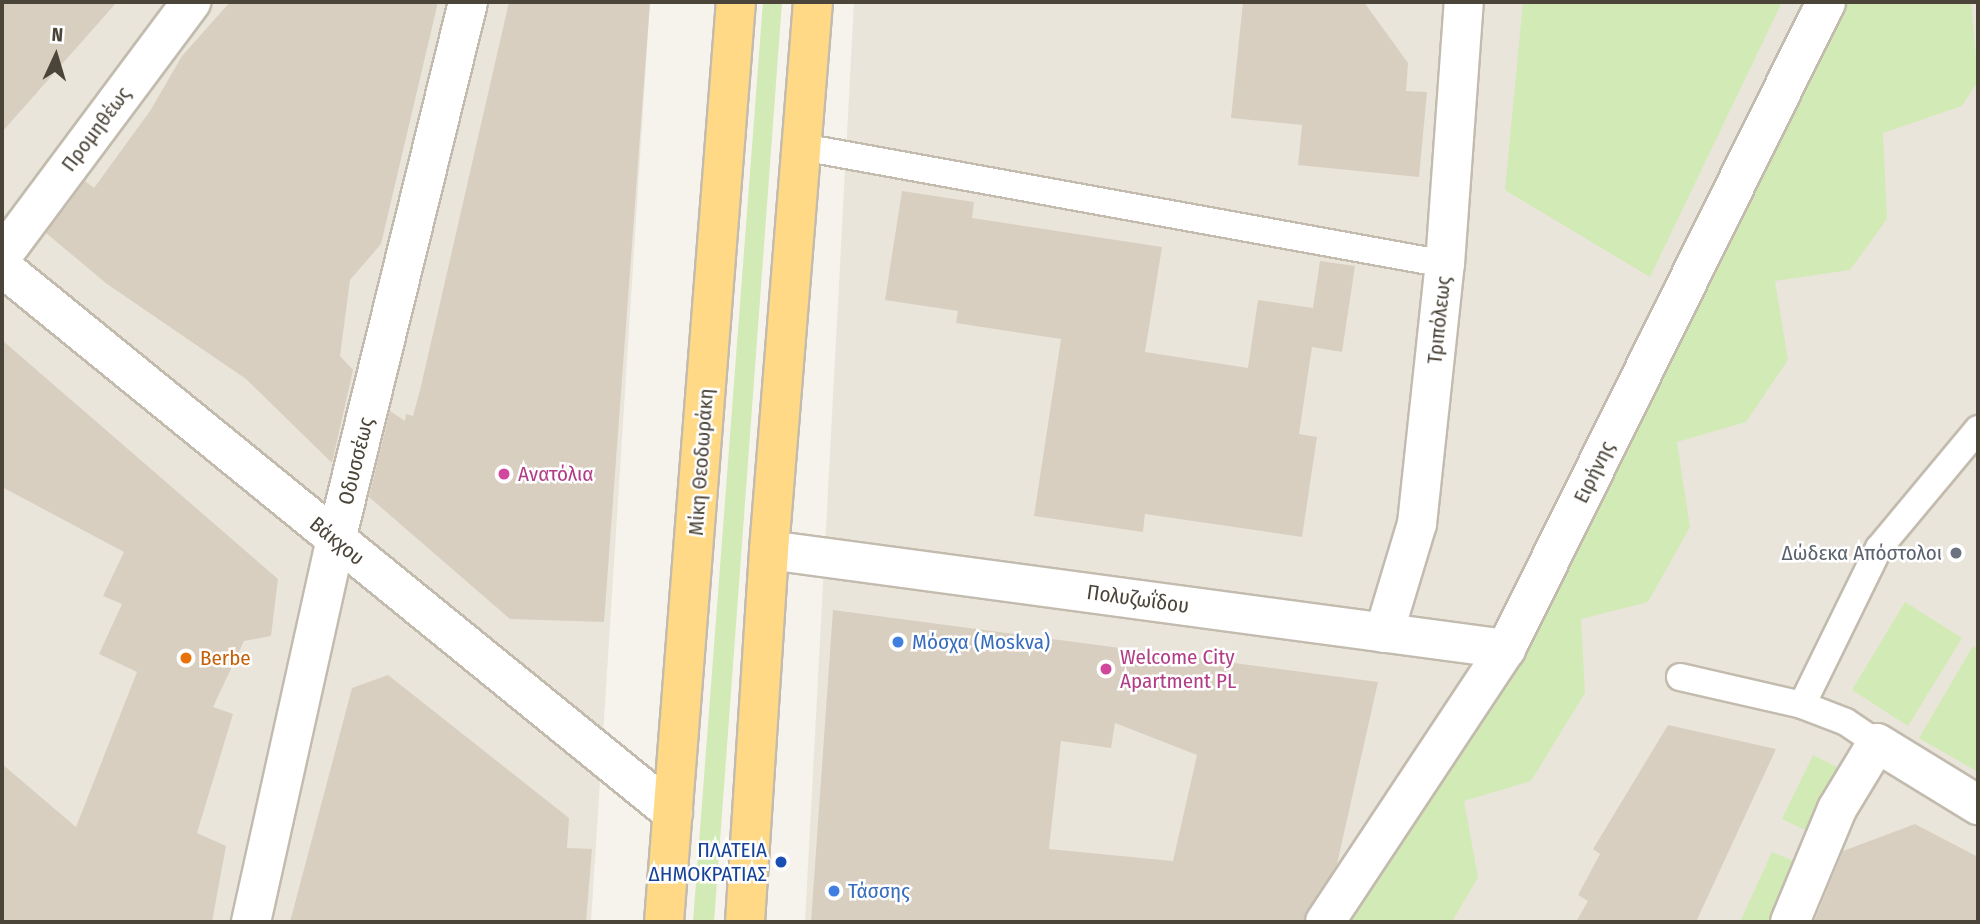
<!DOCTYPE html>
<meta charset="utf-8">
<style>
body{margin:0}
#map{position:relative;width:1980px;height:924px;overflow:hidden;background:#f6f3ec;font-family:"Fira Sans Condensed",sans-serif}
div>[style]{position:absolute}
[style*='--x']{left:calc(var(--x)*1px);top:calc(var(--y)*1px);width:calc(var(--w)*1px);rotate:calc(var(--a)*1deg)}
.residential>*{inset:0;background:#eae5da}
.green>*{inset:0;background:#d2eab5}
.building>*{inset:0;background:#d8cfc1}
.roads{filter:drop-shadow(2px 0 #c2bbae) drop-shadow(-2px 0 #c2bbae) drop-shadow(0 2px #c2bbae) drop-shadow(0 -2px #c2bbae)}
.service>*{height:26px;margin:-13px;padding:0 13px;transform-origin:13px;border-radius:13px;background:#fff}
.minor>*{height:38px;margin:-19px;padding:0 19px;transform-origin:19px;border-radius:19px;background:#fff}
.tertiary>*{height:38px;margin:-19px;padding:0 19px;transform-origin:19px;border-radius:19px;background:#fff}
.trunk>*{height:38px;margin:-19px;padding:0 19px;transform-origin:19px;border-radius:19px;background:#ffd985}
.dots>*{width:19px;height:19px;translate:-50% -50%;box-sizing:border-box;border:4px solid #fff;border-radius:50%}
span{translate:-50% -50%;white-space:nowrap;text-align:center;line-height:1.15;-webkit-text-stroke:5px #fff;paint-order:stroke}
.street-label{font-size:21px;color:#4b4439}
.hotel-label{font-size:21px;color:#b23c85}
.left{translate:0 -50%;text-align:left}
.worship-label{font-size:21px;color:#5b616d}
.right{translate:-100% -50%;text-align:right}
.shop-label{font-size:21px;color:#366cbe}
.food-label{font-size:21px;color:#c56008}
.transit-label{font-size:21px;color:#164399}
.frame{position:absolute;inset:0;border:4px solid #4b4439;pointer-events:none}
.north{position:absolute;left:21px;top:21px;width:70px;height:70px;-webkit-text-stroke:5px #fff;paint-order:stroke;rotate:4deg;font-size:19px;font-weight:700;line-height:28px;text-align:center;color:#4b4439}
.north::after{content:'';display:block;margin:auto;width:24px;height:32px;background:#4b4439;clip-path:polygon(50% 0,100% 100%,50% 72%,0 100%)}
</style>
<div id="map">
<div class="residential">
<i style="clip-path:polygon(2px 2px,650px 2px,591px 922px,2px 922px)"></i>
<i style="clip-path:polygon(854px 2px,1978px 2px,1978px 922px,805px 922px)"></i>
</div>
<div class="green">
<i style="clip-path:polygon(763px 2px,782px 2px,714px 922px,693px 922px)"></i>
<i style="clip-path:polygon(1523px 2px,1782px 2px,1650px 277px,1505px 190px)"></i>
<i style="clip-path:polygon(1837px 2px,1971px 2px,1978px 81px,1962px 106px,1883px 133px,1887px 219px,1850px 270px,1775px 281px,1788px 360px,1746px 422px,1677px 442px,1690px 527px,1648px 602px,1581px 619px,1585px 693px,1531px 781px,1464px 801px,1478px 877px,1452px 922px,1344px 922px)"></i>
<i style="clip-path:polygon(1905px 602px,1962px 638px,1908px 726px,1852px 690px)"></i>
<i style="clip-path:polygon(1973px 646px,1978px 649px,1978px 772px,1919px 738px)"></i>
<i style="clip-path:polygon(1813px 755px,1851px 774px,1820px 837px,1782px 819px)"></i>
<i style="clip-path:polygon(1772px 852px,1805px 866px,1780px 922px,1740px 922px)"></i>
</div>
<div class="building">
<i style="clip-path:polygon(2px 2px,117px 2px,2px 132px)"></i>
<i style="clip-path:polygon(230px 2px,438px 2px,381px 244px,350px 280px,340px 356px,353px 370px,332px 463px,246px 379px,107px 284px,46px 233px,85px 181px,94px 188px,150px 111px,182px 56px)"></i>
<i style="clip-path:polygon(509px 2px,650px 2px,604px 622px,510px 619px,369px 497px,390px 411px,405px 421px,406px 414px,413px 416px,421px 386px)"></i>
<i style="clip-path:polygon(1243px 2px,1364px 2px,1408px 63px,1406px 91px,1427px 92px,1419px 177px,1298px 165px,1302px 125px,1231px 118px)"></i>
<i style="clip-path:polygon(902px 191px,974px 202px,972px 218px,1162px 247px,1145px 352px,1248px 368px,1258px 300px,1313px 308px,1320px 261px,1355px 266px,1342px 352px,1312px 347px,1299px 434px,1317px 437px,1302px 537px,1145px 514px,1143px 532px,1034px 516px,1061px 339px,956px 323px,958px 311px,885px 300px)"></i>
<i style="clip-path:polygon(2px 340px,278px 579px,271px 636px,244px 641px,213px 707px,233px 714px,197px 833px,226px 846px,212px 922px,2px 922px,2px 764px,76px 827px,137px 672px,99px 654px,122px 604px,103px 596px,124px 552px,2px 487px)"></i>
<i style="clip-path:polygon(evenodd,833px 610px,1378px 682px,1337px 864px,1303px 922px,811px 922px,833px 610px,1115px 723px,1197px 755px,1173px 861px,1049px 849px,1061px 741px,1111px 748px,1115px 723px)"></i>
<i style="clip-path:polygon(388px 675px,569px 818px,567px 848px,592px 849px,586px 922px,290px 922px,352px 688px)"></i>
<i style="clip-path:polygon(1668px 725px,1776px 749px,1696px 922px,1576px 922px,1588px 901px,1578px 895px,1600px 854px,1593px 849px)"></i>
<i style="clip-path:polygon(1915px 824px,1978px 857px,1978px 922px,1814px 922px,1843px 851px)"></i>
</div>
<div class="roads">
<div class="service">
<i style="--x:802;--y:147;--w:654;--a:10.31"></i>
<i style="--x:1680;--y:677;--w:125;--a:12.9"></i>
<i style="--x:1802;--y:705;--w:47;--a:21.1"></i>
<i style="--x:1846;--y:722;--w:37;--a:34"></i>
<i style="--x:1802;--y:705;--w:175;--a:-63.9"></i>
<i style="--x:1879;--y:548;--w:155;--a:-50.2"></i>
</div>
<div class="minor">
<i style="--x:2;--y:256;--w:317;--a:-53.3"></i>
<i style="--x:769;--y:550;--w:744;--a:7.65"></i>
<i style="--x:1384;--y:633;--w:114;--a:-73.2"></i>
<i style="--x:1417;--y:524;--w:262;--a:-83.9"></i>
<i style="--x:1445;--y:264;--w:263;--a:-85.9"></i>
<i style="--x:251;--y:922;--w:391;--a:-77.5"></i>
<i style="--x:336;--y:540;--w:554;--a:-76.21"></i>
<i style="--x:1790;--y:922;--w:122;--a:-67.4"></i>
<i style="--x:1837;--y:809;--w:77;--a:-58.8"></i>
<i style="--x:1877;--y:743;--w:119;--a:31.5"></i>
</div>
<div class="tertiary">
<i style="--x:2;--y:267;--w:865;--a:39.14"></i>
<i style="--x:1325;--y:922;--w:328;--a:-56.5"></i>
<i style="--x:1506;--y:649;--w:722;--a:-63.68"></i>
</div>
<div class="trunk">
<i style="--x:664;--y:922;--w:923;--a:-85.53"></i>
<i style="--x:745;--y:922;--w:373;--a:-86.3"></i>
<i style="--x:769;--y:550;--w:550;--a:-85.41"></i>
</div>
</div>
<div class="dots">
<i style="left:504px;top:474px;background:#d1479c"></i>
<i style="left:1956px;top:553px;background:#6b7280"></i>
<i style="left:898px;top:642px;background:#3f7fe0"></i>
<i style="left:186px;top:658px;background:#e8710a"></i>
<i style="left:1106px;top:669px;background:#d1479c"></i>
<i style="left:781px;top:862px;background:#1a4fb4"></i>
<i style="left:834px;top:891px;background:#3f7fe0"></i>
</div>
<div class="street-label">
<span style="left:96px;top:129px;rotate:-53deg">Προμηθέως</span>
<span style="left:1439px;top:320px;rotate:-84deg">Τριπόλεως</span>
<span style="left:356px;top:461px;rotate:-76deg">Οδυσσέως</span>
<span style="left:701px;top:462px;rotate:-86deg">Μίκη Θεοδωράκη</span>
<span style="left:1594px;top:472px;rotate:-64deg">Ειρήνης</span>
<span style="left:337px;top:541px;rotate:39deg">Βάκχου</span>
<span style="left:1138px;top:599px;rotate:8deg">Πολυζωΐδου</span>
</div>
<div class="hotel-label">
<span class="left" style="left:518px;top:474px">Ανατόλια</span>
<span class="left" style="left:1120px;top:669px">Welcome City<br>Apartment PL</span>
</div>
<div class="worship-label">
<span class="right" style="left:1942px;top:553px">Δώδεκα Απόστολοι</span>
</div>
<div class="shop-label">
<span class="left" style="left:912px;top:642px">Μόσχα (Moskva)</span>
<span class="left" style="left:848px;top:891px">Τάσσης</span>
</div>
<div class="food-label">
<span class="left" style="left:200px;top:658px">Berbe</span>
</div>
<div class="transit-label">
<span class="right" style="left:767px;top:862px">ΠΛΑΤΕΙΑ<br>ΔΗΜΟΚΡΑΤΙΑΣ</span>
</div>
<div class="frame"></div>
<div class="north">N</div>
</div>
